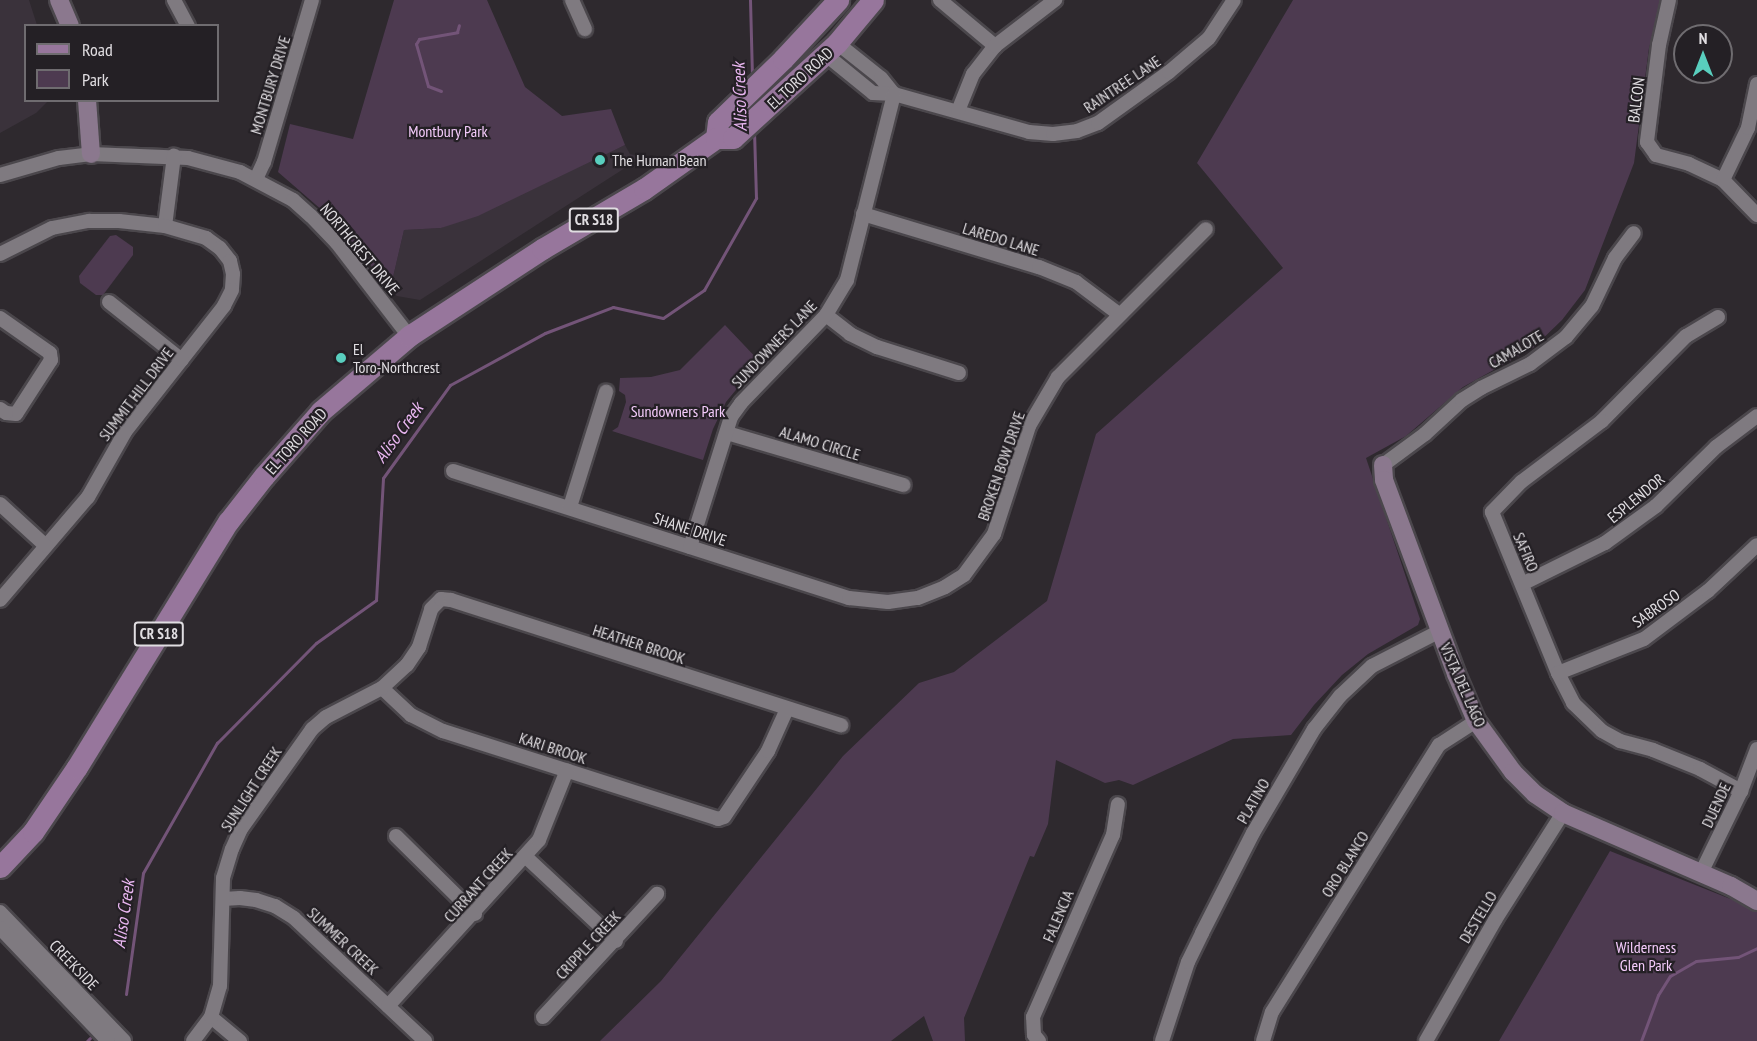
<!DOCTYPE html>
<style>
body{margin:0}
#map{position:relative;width:1757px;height:1041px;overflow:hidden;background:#2e292e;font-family:"PT Sans Narrow",sans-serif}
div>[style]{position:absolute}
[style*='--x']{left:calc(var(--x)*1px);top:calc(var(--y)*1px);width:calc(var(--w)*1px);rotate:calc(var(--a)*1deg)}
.built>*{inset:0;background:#3a323b}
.green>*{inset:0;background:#4d3a50}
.stream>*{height:3px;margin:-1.5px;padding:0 1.5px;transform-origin:1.5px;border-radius:1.5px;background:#735478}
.roads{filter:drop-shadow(2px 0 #4b474c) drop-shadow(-2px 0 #4b474c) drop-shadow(0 2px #4b474c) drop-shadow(0 -2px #4b474c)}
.street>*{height:14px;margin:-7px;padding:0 7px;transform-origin:7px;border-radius:7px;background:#7f7a80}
.secondary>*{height:18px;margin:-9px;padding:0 9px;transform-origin:9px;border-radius:9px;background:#8b788e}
.primary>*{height:21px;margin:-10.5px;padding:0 10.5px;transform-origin:10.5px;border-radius:10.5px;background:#97769c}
.dots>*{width:16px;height:16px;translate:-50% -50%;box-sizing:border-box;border:3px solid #242025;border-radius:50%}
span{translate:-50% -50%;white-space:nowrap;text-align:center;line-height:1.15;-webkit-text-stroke:4.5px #242025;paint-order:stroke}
.shield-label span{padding:2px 4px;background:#242025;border:2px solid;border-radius:4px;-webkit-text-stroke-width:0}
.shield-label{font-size:15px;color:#e0dde1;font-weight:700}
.street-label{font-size:16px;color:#e0dde1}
.park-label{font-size:16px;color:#f5ccfc}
.poi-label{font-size:16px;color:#e0dde1}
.left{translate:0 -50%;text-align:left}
.water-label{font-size:18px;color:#eab7f2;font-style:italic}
.legend{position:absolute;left:24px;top:24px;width:195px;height:78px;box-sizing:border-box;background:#242025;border:2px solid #6f6c70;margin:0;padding:8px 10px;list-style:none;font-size:18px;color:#e0dde1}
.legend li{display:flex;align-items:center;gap:12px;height:30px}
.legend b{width:30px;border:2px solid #6f6c70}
.north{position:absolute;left:1673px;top:24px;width:60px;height:60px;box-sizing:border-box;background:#242025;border:2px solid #6f6c70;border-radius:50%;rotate:0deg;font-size:16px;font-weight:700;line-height:24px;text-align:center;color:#e0dde1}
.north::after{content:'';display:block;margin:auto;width:21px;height:27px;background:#59cebe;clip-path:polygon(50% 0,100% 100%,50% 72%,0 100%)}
</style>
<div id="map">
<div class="built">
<i style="clip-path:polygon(0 0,29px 0,37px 25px,26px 26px,26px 100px,48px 101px,36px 113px,0 133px)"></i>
<i style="clip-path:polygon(625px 145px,630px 154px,642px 157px,420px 300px,397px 296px,390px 290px,404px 230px,441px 228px)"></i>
</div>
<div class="green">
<i style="clip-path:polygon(394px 0,487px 0,525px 87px,562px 116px,611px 109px,625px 145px,478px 216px,441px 228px,404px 230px,390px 290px,338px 224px,278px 172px,290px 124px,353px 139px)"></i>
<i style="clip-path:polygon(1293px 0,1662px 0,1649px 48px,1634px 163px,1585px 290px,1562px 320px,1533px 348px,1463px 387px,1406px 436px,1366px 458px,1420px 619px,1418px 625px,1368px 654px,1342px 675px,1314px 705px,1291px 735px,1233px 739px,1133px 785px,1119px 780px,1105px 783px,1056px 760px,1048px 824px,1034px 857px,1030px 856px,964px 1018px,965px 1041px,933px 1041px,924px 1016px,891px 1041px,600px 1041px,661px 981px,843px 756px,919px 683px,954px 672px,1047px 601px,1096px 434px,1283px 268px,1197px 163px)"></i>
<i style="clip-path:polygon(116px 235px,133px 247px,133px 255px,103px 295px,96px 295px,80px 283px,79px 276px,110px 236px)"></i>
<i style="clip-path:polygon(725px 325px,762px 364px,749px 374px,726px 402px,713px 429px,703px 460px,612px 431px,618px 427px,626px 402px,625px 395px,619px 391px,620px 378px,651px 377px,680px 370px)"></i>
<i style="clip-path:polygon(1610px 851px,1743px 904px,1757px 900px,1757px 1041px,1499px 1041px)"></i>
</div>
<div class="stream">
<i style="--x:750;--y:0;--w:76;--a:88.5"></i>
<i style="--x:441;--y:91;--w:14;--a:-159"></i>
<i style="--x:428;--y:86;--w:44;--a:-105.9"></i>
<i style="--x:416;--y:44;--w:6;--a:-59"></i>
<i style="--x:419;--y:39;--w:39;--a:-10"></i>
<i style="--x:457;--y:32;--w:7;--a:-74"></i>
<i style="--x:126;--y:994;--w:122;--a:-82"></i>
<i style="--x:143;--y:873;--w:150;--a:-60.4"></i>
<i style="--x:217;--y:743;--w:141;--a:-45.3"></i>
<i style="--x:316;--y:643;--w:74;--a:-35.6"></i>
<i style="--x:376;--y:600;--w:122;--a:-86.7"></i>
<i style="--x:383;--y:478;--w:115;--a:-54.2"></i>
<i style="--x:450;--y:385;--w:108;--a:-28.7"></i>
<i style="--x:545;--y:333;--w:73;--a:-20.9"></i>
<i style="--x:613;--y:307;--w:51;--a:12.4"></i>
<i style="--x:663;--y:318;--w:50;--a:-34.3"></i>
<i style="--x:704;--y:290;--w:106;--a:-60.5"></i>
<i style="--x:756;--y:198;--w:67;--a:-91.7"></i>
<i style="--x:87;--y:1041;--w:4;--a:-45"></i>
<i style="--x:1641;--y:1041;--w:49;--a:-69.7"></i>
<i style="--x:1658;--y:995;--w:22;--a:-58"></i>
<i style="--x:1670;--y:976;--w:30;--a:-30"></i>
<i style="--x:1696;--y:961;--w:42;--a:-5.4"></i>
<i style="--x:1738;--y:957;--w:21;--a:-25"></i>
</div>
<div class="roads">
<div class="street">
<i style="--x:174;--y:0;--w:30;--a:62"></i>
<i style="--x:572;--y:0;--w:32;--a:66"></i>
<i style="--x:940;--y:0;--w:72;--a:39.9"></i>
<i style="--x:1669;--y:0;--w:46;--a:102.5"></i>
<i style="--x:1659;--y:45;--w:98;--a:97.1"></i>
<i style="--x:1647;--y:142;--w:16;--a:55"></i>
<i style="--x:1656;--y:155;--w:34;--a:15"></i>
<i style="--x:1689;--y:164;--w:38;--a:25"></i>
<i style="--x:1723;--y:180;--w:49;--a:45.8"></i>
<i style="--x:837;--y:43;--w:56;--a:38.5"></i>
<i style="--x:881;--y:78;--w:21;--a:51"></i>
<i style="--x:825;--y:54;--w:62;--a:39.1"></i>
<i style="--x:873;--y:93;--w:21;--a:3"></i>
<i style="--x:894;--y:94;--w:140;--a:15.7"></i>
<i style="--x:1029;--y:132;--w:24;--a:5"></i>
<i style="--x:1053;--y:134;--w:24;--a:-7"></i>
<i style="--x:1077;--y:131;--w:22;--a:-21"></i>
<i style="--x:1098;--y:123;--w:87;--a:-35.7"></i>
<i style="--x:1169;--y:72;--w:52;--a:-40.4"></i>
<i style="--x:1209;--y:38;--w:45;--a:-56.7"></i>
<i style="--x:958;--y:111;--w:40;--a:-68"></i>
<i style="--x:973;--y:74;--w:36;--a:-52"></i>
<i style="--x:995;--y:46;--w:76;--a:-37.5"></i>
<i style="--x:0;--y:175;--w:61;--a:-16.1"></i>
<i style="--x:59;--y:158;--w:32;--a:-7"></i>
<i style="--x:91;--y:154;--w:97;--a:2.4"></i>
<i style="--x:188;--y:158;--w:54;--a:15.1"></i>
<i style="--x:240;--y:172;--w:60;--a:27.8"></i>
<i style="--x:293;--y:200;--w:24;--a:42"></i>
<i style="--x:311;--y:216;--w:37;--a:46"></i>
<i style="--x:337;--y:243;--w:118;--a:52.3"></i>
<i style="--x:256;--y:179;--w:19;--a:-65"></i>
<i style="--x:264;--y:162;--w:169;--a:-73.5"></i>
<i style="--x:1723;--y:180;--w:58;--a:-64.3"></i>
<i style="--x:1748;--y:128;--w:45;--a:-78.4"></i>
<i style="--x:863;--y:214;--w:184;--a:16.8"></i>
<i style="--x:1039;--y:267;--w:40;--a:22"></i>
<i style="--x:1076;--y:282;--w:54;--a:36.7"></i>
<i style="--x:165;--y:226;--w:71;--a:-82.7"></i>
<i style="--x:0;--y:254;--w:58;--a:-26.6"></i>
<i style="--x:52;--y:228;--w:38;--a:-11"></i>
<i style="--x:89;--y:221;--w:30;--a:0"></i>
<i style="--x:119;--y:221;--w:46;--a:6.2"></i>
<i style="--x:165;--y:226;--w:43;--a:16.3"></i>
<i style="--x:206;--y:238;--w:17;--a:36"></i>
<i style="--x:220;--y:248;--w:16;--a:52"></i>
<i style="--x:230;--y:261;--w:13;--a:77"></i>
<i style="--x:233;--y:274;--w:16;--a:94"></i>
<i style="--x:232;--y:290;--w:18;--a:117"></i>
<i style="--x:224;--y:306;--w:160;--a:128.2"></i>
<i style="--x:125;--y:432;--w:75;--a:119.6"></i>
<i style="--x:88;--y:497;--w:135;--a:130.5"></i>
<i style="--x:109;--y:302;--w:93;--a:38.5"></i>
<i style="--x:826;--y:315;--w:31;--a:38"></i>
<i style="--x:850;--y:334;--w:30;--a:26"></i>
<i style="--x:877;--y:347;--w:86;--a:17.6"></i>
<i style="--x:1718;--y:317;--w:37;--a:149"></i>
<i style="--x:1686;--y:336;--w:120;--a:134.7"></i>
<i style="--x:1602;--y:421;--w:101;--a:143"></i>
<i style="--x:1521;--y:482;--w:42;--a:134"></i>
<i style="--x:1492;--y:512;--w:174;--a:67.7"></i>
<i style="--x:1558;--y:673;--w:34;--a:63"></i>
<i style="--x:1573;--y:703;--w:40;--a:44"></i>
<i style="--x:1602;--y:731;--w:21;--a:29"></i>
<i style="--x:1620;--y:741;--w:34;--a:15"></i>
<i style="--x:1653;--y:750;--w:51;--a:22"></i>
<i style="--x:1700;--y:769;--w:47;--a:28.2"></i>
<i style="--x:0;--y:318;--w:61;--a:35"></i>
<i style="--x:50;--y:353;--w:7;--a:82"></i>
<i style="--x:51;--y:360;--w:64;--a:122.9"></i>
<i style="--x:16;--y:414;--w:10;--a:-174"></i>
<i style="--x:6;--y:413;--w:7;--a:-146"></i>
<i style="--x:727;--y:433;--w:184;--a:16.4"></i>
<i style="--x:1383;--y:465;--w:52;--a:-36.4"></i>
<i style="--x:1425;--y:434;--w:50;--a:-42.6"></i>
<i style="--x:1462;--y:400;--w:22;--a:-32"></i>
<i style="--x:1481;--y:388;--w:55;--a:-26.1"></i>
<i style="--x:1530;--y:364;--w:45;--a:-36.9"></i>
<i style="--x:1566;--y:337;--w:40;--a:-50"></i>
<i style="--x:1592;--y:306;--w:53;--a:-64.4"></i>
<i style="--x:1615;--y:258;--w:31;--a:-53"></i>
<i style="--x:453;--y:471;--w:416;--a:17.8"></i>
<i style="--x:849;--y:598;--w:39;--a:6"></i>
<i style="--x:888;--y:602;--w:30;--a:-8"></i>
<i style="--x:918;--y:598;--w:29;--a:-22"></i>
<i style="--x:945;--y:587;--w:22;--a:-32"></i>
<i style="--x:964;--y:575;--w:51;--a:-53.8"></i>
<i style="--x:994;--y:534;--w:114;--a:-72"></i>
<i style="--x:1029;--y:426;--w:57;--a:-59.4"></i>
<i style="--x:1058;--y:377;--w:209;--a:-45"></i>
<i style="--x:0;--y:504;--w:62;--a:42.4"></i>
<i style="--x:570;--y:507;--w:121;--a:-72.6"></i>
<i style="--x:690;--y:547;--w:136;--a:-72.5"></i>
<i style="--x:731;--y:417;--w:17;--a:-54"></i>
<i style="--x:741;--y:403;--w:122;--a:-46"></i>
<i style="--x:826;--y:315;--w:41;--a:-59"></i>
<i style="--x:847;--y:280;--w:192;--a:-75.8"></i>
<i style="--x:1522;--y:584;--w:93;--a:-26.3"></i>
<i style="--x:1605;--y:543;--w:63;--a:-36"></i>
<i style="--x:1656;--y:506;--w:84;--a:-44.5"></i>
<i style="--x:1716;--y:447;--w:51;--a:-37.1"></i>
<i style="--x:1558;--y:673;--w:92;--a:-21.6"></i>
<i style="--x:1644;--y:639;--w:80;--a:-36.9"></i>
<i style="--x:1708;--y:591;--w:67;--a:-43.2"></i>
<i style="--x:382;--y:688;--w:40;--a:43"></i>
<i style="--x:411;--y:715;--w:36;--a:27"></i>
<i style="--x:443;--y:731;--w:289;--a:17.7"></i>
<i style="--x:718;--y:819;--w:6;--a:-18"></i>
<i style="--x:724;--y:817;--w:79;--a:-56.3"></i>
<i style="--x:768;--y:751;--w:46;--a:-65.7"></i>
<i style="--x:396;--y:836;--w:111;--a:44.6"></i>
<i style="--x:526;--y:857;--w:123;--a:43"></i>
<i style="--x:1701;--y:873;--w:91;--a:-64"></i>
<i style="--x:1741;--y:791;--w:45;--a:-69.1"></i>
<i style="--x:223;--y:899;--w:17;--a:-3"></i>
<i style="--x:240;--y:898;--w:16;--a:7"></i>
<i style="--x:256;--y:900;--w:20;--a:18"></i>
<i style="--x:275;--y:906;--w:22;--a:32"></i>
<i style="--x:294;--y:918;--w:180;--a:43.2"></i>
<i style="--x:0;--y:912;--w:179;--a:46.1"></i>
<i style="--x:0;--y:928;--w:156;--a:46.3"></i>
<i style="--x:388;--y:1006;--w:224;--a:-47.7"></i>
<i style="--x:539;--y:840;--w:75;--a:-68.2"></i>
<i style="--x:211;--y:1017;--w:38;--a:40"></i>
<i style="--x:543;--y:1017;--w:168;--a:-47.2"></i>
<i style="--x:193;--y:1041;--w:30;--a:-53"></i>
<i style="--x:211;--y:1017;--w:32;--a:-74"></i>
<i style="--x:220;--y:986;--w:108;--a:-88.4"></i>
<i style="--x:223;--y:878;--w:30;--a:-73"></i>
<i style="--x:232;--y:849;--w:22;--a:-66"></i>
<i style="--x:241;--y:829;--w:123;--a:-54.6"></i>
<i style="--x:312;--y:729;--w:18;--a:-41"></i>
<i style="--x:326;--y:717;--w:63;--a:-27.4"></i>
<i style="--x:382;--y:688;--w:34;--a:-43"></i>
<i style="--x:407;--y:665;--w:22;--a:-56"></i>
<i style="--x:419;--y:647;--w:40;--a:-72"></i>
<i style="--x:431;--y:609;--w:14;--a:-45"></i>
<i style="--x:441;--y:599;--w:10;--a:6"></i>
<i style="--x:451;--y:600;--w:410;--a:17.8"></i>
<i style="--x:1039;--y:1041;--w:8;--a:-130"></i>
<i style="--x:1034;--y:1035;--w:18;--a:-93"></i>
<i style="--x:1033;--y:1017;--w:199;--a:-66.3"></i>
<i style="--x:1113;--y:835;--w:31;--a:-81"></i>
<i style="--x:1162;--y:1041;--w:83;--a:-71.8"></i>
<i style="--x:1188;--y:962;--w:32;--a:-64"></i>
<i style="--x:1202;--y:933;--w:112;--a:-63"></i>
<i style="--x:1253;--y:833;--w:121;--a:-59.6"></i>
<i style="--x:1314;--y:729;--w:42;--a:-51.8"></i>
<i style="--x:1340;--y:696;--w:44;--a:-43.2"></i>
<i style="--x:1372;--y:666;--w:76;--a:-27.2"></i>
<i style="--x:1263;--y:1041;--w:30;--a:-73"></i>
<i style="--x:1272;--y:1012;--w:315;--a:-58"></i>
<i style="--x:1439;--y:745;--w:44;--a:-33"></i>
<i style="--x:1426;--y:1041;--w:139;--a:-60.3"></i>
<i style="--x:1495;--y:920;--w:127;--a:-57.6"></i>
</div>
<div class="secondary">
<i style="--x:59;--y:0;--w:28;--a:67"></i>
<i style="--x:87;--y:100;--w:54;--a:85.8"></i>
<i style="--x:1383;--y:465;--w:15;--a:86"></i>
<i style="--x:1384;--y:480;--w:207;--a:69.6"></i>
<i style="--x:1456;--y:674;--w:51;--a:66.9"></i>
<i style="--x:1476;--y:721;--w:63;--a:54"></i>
<i style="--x:1513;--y:772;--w:31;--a:45"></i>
<i style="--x:1535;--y:794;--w:34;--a:34"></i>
<i style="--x:1563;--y:813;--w:183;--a:23.5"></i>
<i style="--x:1731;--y:886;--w:30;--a:30"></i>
</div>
<div class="primary">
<i style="--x:716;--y:138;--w:16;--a:-83"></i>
<i style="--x:718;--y:122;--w:91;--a:-44.1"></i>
<i style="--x:783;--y:59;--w:81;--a:-47"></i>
<i style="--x:0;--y:867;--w:48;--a:-46.7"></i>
<i style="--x:33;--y:832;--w:78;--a:-55.9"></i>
<i style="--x:77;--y:767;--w:288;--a:-58.4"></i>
<i style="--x:228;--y:522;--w:58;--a:-52"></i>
<i style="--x:264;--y:476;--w:86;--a:-48.8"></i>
<i style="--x:321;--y:411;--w:116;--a:-40.4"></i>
<i style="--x:409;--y:336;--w:159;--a:-33.2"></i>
<i style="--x:542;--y:249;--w:118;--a:-30.5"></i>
<i style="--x:644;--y:189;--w:88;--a:-35.3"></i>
<i style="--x:716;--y:138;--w:17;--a:0"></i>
<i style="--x:733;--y:138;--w:141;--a:-42.4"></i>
<i style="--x:837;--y:43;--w:56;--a:-50.1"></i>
</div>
</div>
<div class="dots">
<i style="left:600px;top:160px;background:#59cebe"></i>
<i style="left:341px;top:358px;background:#59cebe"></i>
</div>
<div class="shield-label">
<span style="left:594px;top:220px">CR S18</span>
<span style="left:159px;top:634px">CR S18</span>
</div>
<div class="street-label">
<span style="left:800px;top:78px;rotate:-43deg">EL TORO ROAD</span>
<span style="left:1122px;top:84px;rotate:-34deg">RAINTREE LANE</span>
<span style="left:270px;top:85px;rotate:-73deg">MONTBURY DRIVE</span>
<span style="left:1636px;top:100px;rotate:-83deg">BALCON</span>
<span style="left:1001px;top:239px;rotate:17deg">LAREDO LANE</span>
<span style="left:360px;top:249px;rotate:50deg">NORTHCREST DRIVE</span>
<span style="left:774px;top:344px;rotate:-46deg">SUNDOWNERS LANE</span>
<span style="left:1516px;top:349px;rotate:-30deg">CAMALOTE</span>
<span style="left:136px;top:394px;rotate:-53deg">SUMMIT HILL DRIVE</span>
<span style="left:296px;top:441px;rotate:-48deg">EL TORO ROAD</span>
<span style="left:820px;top:443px;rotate:17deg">ALAMO CIRCLE</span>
<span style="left:1001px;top:466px;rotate:-71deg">BROKEN BOW DRIVE</span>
<span style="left:1636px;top:498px;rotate:-39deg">ESPLENDOR</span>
<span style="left:690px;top:529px;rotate:18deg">SHANE DRIVE</span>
<span style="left:1526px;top:552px;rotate:67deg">SAFIRO</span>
<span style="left:1656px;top:608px;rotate:-35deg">SABROSO</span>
<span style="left:639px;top:644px;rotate:18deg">HEATHER BROOK</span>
<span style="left:1463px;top:685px;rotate:66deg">VISTA DEL LAGO</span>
<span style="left:553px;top:748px;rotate:18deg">KARI BROOK</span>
<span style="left:251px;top:789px;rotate:-57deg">SUNLIGHT CREEK</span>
<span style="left:1253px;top:801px;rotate:-60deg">PLATINO</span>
<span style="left:1716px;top:805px;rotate:-65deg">DUENDE</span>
<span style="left:1345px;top:864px;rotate:-58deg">ORO BLANCO</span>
<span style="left:478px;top:885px;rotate:-48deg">CURRANT CREEK</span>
<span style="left:1058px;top:916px;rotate:-67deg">FALENCIA</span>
<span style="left:1478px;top:917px;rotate:-59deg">DESTELLO</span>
<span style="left:343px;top:941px;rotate:43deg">SUMMER CREEK</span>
<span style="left:588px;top:945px;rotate:-47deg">CRIPPLE CREEK</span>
<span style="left:74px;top:965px;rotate:46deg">CREEKSIDE</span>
</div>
<div class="park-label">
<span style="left:448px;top:131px">Montbury Park</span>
<span style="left:678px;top:411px">Sundowners Park</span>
<span style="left:1646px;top:956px">Wilderness<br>Glen Park</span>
</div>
<div class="poi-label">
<span class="left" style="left:612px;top:160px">The Human Bean</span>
<span class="left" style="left:353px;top:358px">El<br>Toro-Northcrest</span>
</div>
<div class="water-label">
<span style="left:740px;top:97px;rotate:-92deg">Aliso Creek</span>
<span style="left:399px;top:433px;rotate:-54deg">Aliso Creek</span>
<span style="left:124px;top:914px;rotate:-82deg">Aliso Creek</span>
</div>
<ul class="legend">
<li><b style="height:8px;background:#97769c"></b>Road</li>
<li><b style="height:16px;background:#4d3a50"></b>Park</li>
</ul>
<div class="north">N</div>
</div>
